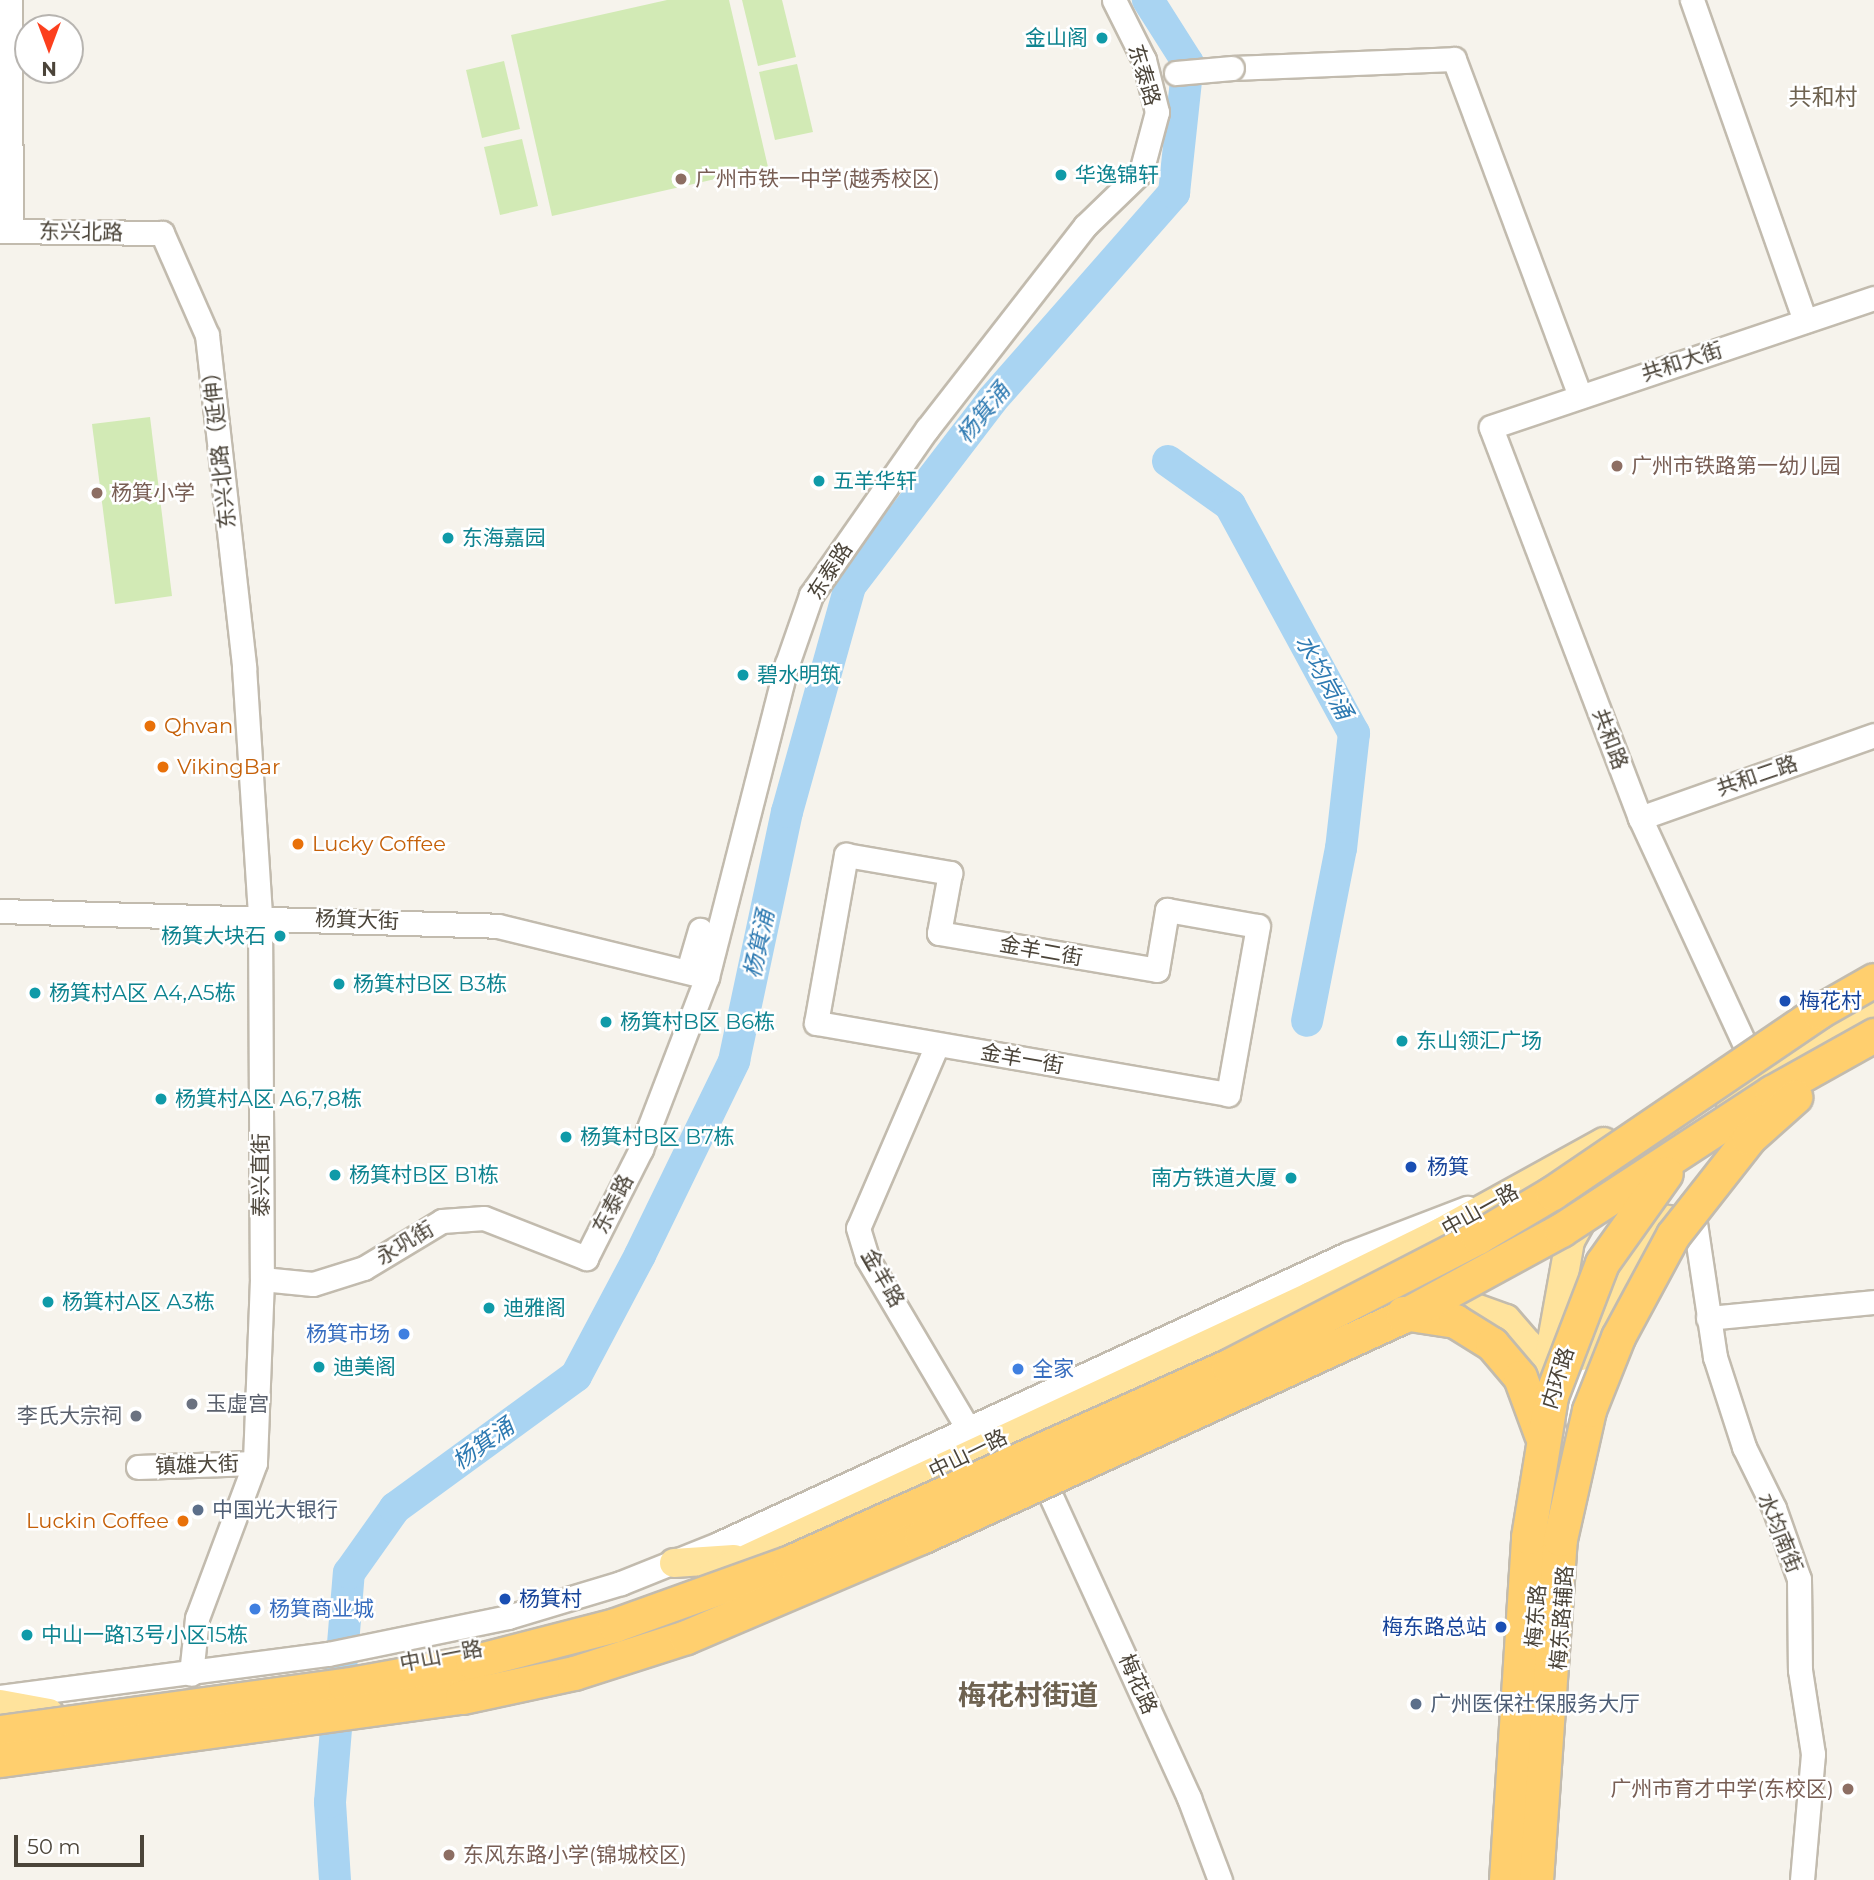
<!DOCTYPE html>
<meta charset="utf-8">
<style>
body{margin:0}
#map{position:relative;width:1874px;height:1880px;overflow:hidden;background:#f6f3ec;font-family:Montserrat,"Noto Sans SC",sans-serif}
div>[style]{position:absolute}
[style*='--x']{left:calc(var(--x)*1px);top:calc(var(--y)*1px);width:calc(var(--w)*1px);rotate:calc(var(--a)*1deg)}
.green>*{inset:0;background:#d2eab5}
.river>*{height:32px;margin:-16px;padding:0 16px;transform-origin:16px;border-radius:16px;background:#a9d4f2}
.roads{filter:drop-shadow(2px 0 #c2bbae) drop-shadow(-2px 0 #c2bbae) drop-shadow(0 2px #c2bbae) drop-shadow(0 -2px #c2bbae)}
.minor>*{height:23px;margin:-11.5px;padding:0 11.5px;transform-origin:11.5px;border-radius:11.5px;background:#fff}
.major>*{height:28px;margin:-14px;padding:0 14px;transform-origin:14px;border-radius:14px;background:#ffe39c}
.bridges{filter:drop-shadow(2px 0 #c2bbae) drop-shadow(-2px 0 #c2bbae) drop-shadow(0 2px #c2bbae) drop-shadow(0 -2px #c2bbae)}
.minor-bridge>*{height:23px;margin:-11.5px;padding:0 11.5px;transform-origin:11.5px;border-radius:11.5px;background:#fff}
.highway-bridge>*{height:33px;margin:-16.5px;padding:0 16.5px;transform-origin:16.5px;border-radius:16.5px;background:#ffcf6e}
.dots>*{width:19px;height:19px;translate:-50% -50%;box-sizing:border-box;border:4px solid #fff;border-radius:50%}
span{translate:-50% -50%;white-space:nowrap;text-align:center;line-height:1.15;-webkit-text-stroke:5px #fff;paint-order:stroke}
.culture-label{font-size:21px;color:#0d838f}
.right{translate:-100% -50%;text-align:right}
.left{translate:0 -50%;text-align:left}
.street-label{font-size:21px;color:#4b4439}
.education-label{font-size:21px;color:#785e54}
.food-label{font-size:21px;color:#c56008}
.transit-label{font-size:21px;color:#164399}
.shop-label{font-size:21px;color:#366cbe}
.worship-label{font-size:21px;color:#5b616d}
.service-label{font-size:21px;color:#4e5e75}
.neighbourhood-label{font-size:23px;color:#6e6250}
.water-label{font-size:23px;color:#2e7ab2;font-style:italic}
.district-label{font-size:28px;color:#6e6250;font-weight:700}
.north{position:absolute;left:14px;top:14px;width:70px;height:70px;box-sizing:border-box;background:#fff;border:2px solid #b7b4b0;border-radius:50%;rotate:180deg;font-size:19px;font-weight:700;line-height:28px;text-align:center;color:#4b4439}
.north::after{content:'';display:block;margin:auto;width:24px;height:32px;background:#fc3f1d;clip-path:polygon(50% 0,100% 100%,50% 72%,0 100%)}
.scale{position:absolute;left:14px;top:1835px;width:130px;height:32px;box-sizing:border-box;border:4px solid #4b4439;border-top:0;padding-left:9px;font-size:21px;line-height:24px;white-space:nowrap;color:#4b4439;-webkit-text-stroke:5px #fff;paint-order:stroke}
</style>
<div id="map">
<div class="green">
<i style="clip-path:polygon(667px 0,729px 0,768px 167px,552px 216px,511px 35px)"></i>
<i style="clip-path:polygon(742px 0,782px 0,796px 57px,758px 66px)"></i>
<i style="clip-path:polygon(504px 61px,520px 129px,482px 138px,466px 70px)"></i>
<i style="clip-path:polygon(797px 64px,813px 132px,775px 140px,759px 72px)"></i>
<i style="clip-path:polygon(522px 139px,538px 206px,500px 215px,484px 147px)"></i>
<i style="clip-path:polygon(150px 417px,172px 596px,115px 604px,92px 424px)"></i>
</div>
<div class="river">
<i style="--x:1168;--y:461;--w:76;--a:35.4"></i>
<i style="--x:1230;--y:505;--w:260;--a:61.5"></i>
<i style="--x:1354;--y:733;--w:116;--a:96.4"></i>
<i style="--x:1341;--y:848;--w:176;--a:101.1"></i>
<i style="--x:335;--y:1880;--w:78;--a:-93.7"></i>
<i style="--x:330;--y:1802;--w:230;--a:-85.3"></i>
<i style="--x:349;--y:1573;--w:80;--a:-54.7"></i>
<i style="--x:395;--y:1508;--w:224;--a:-36.1"></i>
<i style="--x:576;--y:1376;--w:137;--a:-62.1"></i>
<i style="--x:640;--y:1255;--w:216;--a:-64.1"></i>
<i style="--x:734;--y:1061;--w:255;--a:-78"></i>
<i style="--x:787;--y:812;--w:235;--a:-74.4"></i>
<i style="--x:850;--y:586;--w:234;--a:-52.6"></i>
<i style="--x:992;--y:400;--w:276;--a:-48.7"></i>
<i style="--x:1174;--y:193;--w:131;--a:-83.9"></i>
<i style="--x:1188;--y:63;--w:75;--a:-122.4"></i>
</div>
<div class="roads">
<div class="minor">
<i style="--x:10;--y:0;--w:231;--a:89.8"></i>
<i style="--x:1692;--y:0;--w:340;--a:70.6"></i>
<i style="--x:1232;--y:68;--w:222;--a:-2.3"></i>
<i style="--x:1454;--y:59;--w:360;--a:69.5"></i>
<i style="--x:0;--y:231;--w:162;--a:0.7"></i>
<i style="--x:162;--y:233;--w:111;--a:66.2"></i>
<i style="--x:207;--y:335;--w:334;--a:83.6"></i>
<i style="--x:244;--y:667;--w:250;--a:86.3"></i>
<i style="--x:260;--y:916;--w:363;--a:89.7"></i>
<i style="--x:262;--y:1279;--w:184;--a:92.2"></i>
<i style="--x:255;--y:1463;--w:165;--a:110.5"></i>
<i style="--x:197;--y:1618;--w:56;--a:96.1"></i>
<i style="--x:1640;--y:818;--w:248;--a:-19.5"></i>
<i style="--x:846;--y:855;--w:106;--a:9.8"></i>
<i style="--x:950;--y:873;--w:61;--a:100.4"></i>
<i style="--x:939;--y:933;--w:221;--a:9.6"></i>
<i style="--x:1157;--y:970;--w:61;--a:-80.5"></i>
<i style="--x:1167;--y:910;--w:92;--a:10"></i>
<i style="--x:1258;--y:926;--w:171;--a:100.1"></i>
<i style="--x:1228;--y:1094;--w:418;--a:-170.2"></i>
<i style="--x:816;--y:1023;--w:171;--a:-79.9"></i>
<i style="--x:0;--y:911;--w:498;--a:1.7"></i>
<i style="--x:498;--y:926;--w:215;--a:13.7"></i>
<i style="--x:688;--y:971;--w:43;--a:-73.7"></i>
<i style="--x:937;--y:1045;--w:199;--a:113.3"></i>
<i style="--x:858;--y:1228;--w:31;--a:73"></i>
<i style="--x:867;--y:1258;--w:196;--a:59.4"></i>
<i style="--x:1745;--y:1045;--w:250;--a:-114.8"></i>
<i style="--x:1640;--y:818;--w:418;--a:-110.9"></i>
<i style="--x:1491;--y:427;--w:404;--a:-18.6"></i>
<i style="--x:1692;--y:1203;--w:156;--a:81.5"></i>
<i style="--x:1715;--y:1357;--w:95;--a:72.1"></i>
<i style="--x:1744;--y:1447;--w:68;--a:63.8"></i>
<i style="--x:1774;--y:1508;--w:75;--a:70.6"></i>
<i style="--x:1799;--y:1579;--w:91;--a:89.4"></i>
<i style="--x:1800;--y:1670;--w:85;--a:81.2"></i>
<i style="--x:1813;--y:1754;--w:126;--a:95"></i>
<i style="--x:262;--y:1279;--w:51;--a:5.6"></i>
<i style="--x:313;--y:1284;--w:53;--a:-17.4"></i>
<i style="--x:364;--y:1268;--w:91;--a:-31.1"></i>
<i style="--x:442;--y:1221;--w:42;--a:-4.1"></i>
<i style="--x:484;--y:1218;--w:110;--a:21.4"></i>
<i style="--x:586;--y:1258;--w:122;--a:-63.2"></i>
<i style="--x:641;--y:1149;--w:184;--a:-69"></i>
<i style="--x:707;--y:977;--w:323;--a:-75.7"></i>
<i style="--x:787;--y:664;--w:73;--a:-70.8"></i>
<i style="--x:811;--y:595;--w:203;--a:-55.1"></i>
<i style="--x:927;--y:429;--w:257;--a:-52.1"></i>
<i style="--x:1085;--y:226;--w:78;--a:-44"></i>
<i style="--x:1141;--y:172;--w:62;--a:-75.1"></i>
<i style="--x:1157;--y:112;--w:54;--a:-104"></i>
<i style="--x:1144;--y:60;--w:67;--a:-116.6"></i>
<i style="--x:1708;--y:1318;--w:167;--a:-5.5"></i>
<i style="--x:1577;--y:1419;--w:63;--a:-86.4"></i>
<i style="--x:138;--y:1467;--w:117;--a:-2"></i>
<i style="--x:1049;--y:1492;--w:337;--a:65.4"></i>
<i style="--x:1189;--y:1798;--w:88;--a:69.3"></i>
<i style="--x:0;--y:1697;--w:331;--a:-7.5"></i>
<i style="--x:328;--y:1654;--w:184;--a:-11.6"></i>
<i style="--x:508;--y:1617;--w:118;--a:-16.7"></i>
<i style="--x:621;--y:1583;--w:105;--a:-21.9"></i>
<i style="--x:718;--y:1544;--w:693;--a:-24.75"></i>
<i style="--x:1347;--y:1254;--w:129;--a:-21"></i>
</div>
<div class="major">
<i style="--x:1789;--y:1046;--w:95;--a:-26.8"></i>
<i style="--x:1731;--y:1103;--w:99;--a:-40.9"></i>
<i style="--x:1425;--y:1299;--w:28;--a:2"></i>
<i style="--x:1453;--y:1300;--w:56;--a:19.7"></i>
<i style="--x:1506;--y:1319;--w:33;--a:49"></i>
<i style="--x:1528;--y:1344;--w:45;--a:70.3"></i>
<i style="--x:1357;--y:1316;--w:263;--a:-27.8"></i>
<i style="--x:1581;--y:1356;--w:90;--a:-60"></i>
<i style="--x:1626;--y:1278;--w:72;--a:-54.1"></i>
<i style="--x:1543;--y:1391;--w:152;--a:-79.8"></i>
<i style="--x:1570;--y:1241;--w:33;--a:-61"></i>
<i style="--x:674;--y:1563;--w:60;--a:-3.8"></i>
<i style="--x:712;--y:1575;--w:661;--a:-24.97"></i>
<i style="--x:1311;--y:1296;--w:145;--a:-26.2"></i>
<i style="--x:1441;--y:1232;--w:186;--a:-28.9"></i>
<i style="--x:620;--y:1638;--w:113;--a:-17.5"></i>
<i style="--x:0;--y:1704;--w:50;--a:10.4"></i>
</div>
</div>
<div class="bridges">
<div class="minor-bridge">
<i style="--x:1176;--y:73;--w:56;--a:-5.1"></i>
</div>
<div class="highway-bridge">
<i style="--x:1403;--y:1313;--w:53;--a:8.7"></i>
<i style="--x:1455;--y:1321;--w:44;--a:31.9"></i>
<i style="--x:1492;--y:1344;--w:43;--a:49.7"></i>
<i style="--x:1520;--y:1377;--w:61;--a:69.8"></i>
<i style="--x:0;--y:1732;--w:348;--a:-7.8"></i>
<i style="--x:345;--y:1685;--w:129;--a:-10.3"></i>
<i style="--x:472;--y:1662;--w:148;--a:-14.5"></i>
<i style="--x:615;--y:1625;--w:186;--a:-19.8"></i>
<i style="--x:790;--y:1562;--w:480;--a:-24.1"></i>
<i style="--x:1228;--y:1366;--w:281;--a:-27.3"></i>
<i style="--x:1478;--y:1237;--w:86;--a:-30.7"></i>
<i style="--x:1552;--y:1193;--w:322;--a:-34.2"></i>
<i style="--x:1818;--y:1012;--w:64;--a:-29.7"></i>
<i style="--x:0;--y:1760;--w:466;--a:-7.8"></i>
<i style="--x:462;--y:1697;--w:115;--a:-12.1"></i>
<i style="--x:574;--y:1673;--w:118;--a:-17.8"></i>
<i style="--x:686;--y:1637;--w:255;--a:-23.1"></i>
<i style="--x:921;--y:1537;--w:530;--a:-24.63"></i>
<i style="--x:1403;--y:1316;--w:180;--a:-28.6"></i>
<i style="--x:1561;--y:1230;--w:252;--a:-33.2"></i>
<i style="--x:1772;--y:1092;--w:117;--a:-29.2"></i>
<i style="--x:1506;--y:1880;--w:344;--a:-86.3"></i>
<i style="--x:1528;--y:1537;--w:143;--a:-80.7"></i>
<i style="--x:1551;--y:1396;--w:142;--a:-69"></i>
<i style="--x:1602;--y:1263;--w:110;--a:-54.6"></i>
<i style="--x:1536;--y:1880;--w:342;--a:-86"></i>
<i style="--x:1560;--y:1539;--w:132;--a:-77.3"></i>
<i style="--x:1589;--y:1410;--w:79;--a:-68.3"></i>
<i style="--x:1618;--y:1337;--w:116;--a:-61.7"></i>
<i style="--x:1673;--y:1235;--w:123;--a:-51.9"></i>
<i style="--x:1749;--y:1138;--w:62;--a:-41.7"></i>
</div>
</div>
<div class="dots">
<i style="left:1102px;top:38px;background:#0f9aa8"></i>
<i style="left:1061px;top:175px;background:#0f9aa8"></i>
<i style="left:681px;top:179px;background:#8d6e63"></i>
<i style="left:1617px;top:466px;background:#8d6e63"></i>
<i style="left:819px;top:481px;background:#0f9aa8"></i>
<i style="left:97px;top:493px;background:#8d6e63"></i>
<i style="left:448px;top:538px;background:#0f9aa8"></i>
<i style="left:743px;top:675px;background:#0f9aa8"></i>
<i style="left:150px;top:726px;background:#e8710a"></i>
<i style="left:163px;top:767px;background:#e8710a"></i>
<i style="left:298px;top:844px;background:#e8710a"></i>
<i style="left:280px;top:936px;background:#0f9aa8"></i>
<i style="left:339px;top:984px;background:#0f9aa8"></i>
<i style="left:35px;top:993px;background:#0f9aa8"></i>
<i style="left:1785px;top:1001px;background:#1a4fb4"></i>
<i style="left:606px;top:1022px;background:#0f9aa8"></i>
<i style="left:1402px;top:1041px;background:#0f9aa8"></i>
<i style="left:161px;top:1099px;background:#0f9aa8"></i>
<i style="left:566px;top:1137px;background:#0f9aa8"></i>
<i style="left:1411px;top:1167px;background:#1a4fb4"></i>
<i style="left:335px;top:1175px;background:#0f9aa8"></i>
<i style="left:1291px;top:1178px;background:#0f9aa8"></i>
<i style="left:48px;top:1302px;background:#0f9aa8"></i>
<i style="left:489px;top:1308px;background:#0f9aa8"></i>
<i style="left:404px;top:1334px;background:#3f7fe0"></i>
<i style="left:319px;top:1367px;background:#0f9aa8"></i>
<i style="left:1018px;top:1369px;background:#3f7fe0"></i>
<i style="left:192px;top:1404px;background:#6b7280"></i>
<i style="left:136px;top:1416px;background:#6b7280"></i>
<i style="left:198px;top:1510px;background:#5c6f8a"></i>
<i style="left:183px;top:1521px;background:#e8710a"></i>
<i style="left:505px;top:1599px;background:#1a4fb4"></i>
<i style="left:255px;top:1609px;background:#3f7fe0"></i>
<i style="left:1501px;top:1627px;background:#1a4fb4"></i>
<i style="left:27px;top:1635px;background:#0f9aa8"></i>
<i style="left:1416px;top:1704px;background:#5c6f8a"></i>
<i style="left:1848px;top:1789px;background:#8d6e63"></i>
<i style="left:449px;top:1855px;background:#8d6e63"></i>
</div>
<div class="culture-label">
<span class="right" style="left:1088px;top:38px">金山阁</span>
<span class="left" style="left:1075px;top:175px">华逸锦轩</span>
<span class="left" style="left:833px;top:481px">五羊华轩</span>
<span class="left" style="left:462px;top:538px">东海嘉园</span>
<span class="left" style="left:757px;top:675px">碧水明筑</span>
<span class="right" style="left:266px;top:936px">杨箕大块石</span>
<span class="left" style="left:353px;top:984px">杨箕村B区 B3栋</span>
<span class="left" style="left:49px;top:993px">杨箕村A区 A4,A5栋</span>
<span class="left" style="left:620px;top:1022px">杨箕村B区 B6栋</span>
<span class="left" style="left:1416px;top:1041px">东山领汇广场</span>
<span class="left" style="left:175px;top:1099px">杨箕村A区 A6,7,8栋</span>
<span class="left" style="left:580px;top:1137px">杨箕村B区 B7栋</span>
<span class="left" style="left:349px;top:1175px">杨箕村B区 B1栋</span>
<span class="right" style="left:1277px;top:1178px">南方铁道大厦</span>
<span class="left" style="left:62px;top:1302px">杨箕村A区 A3栋</span>
<span class="left" style="left:503px;top:1308px">迪雅阁</span>
<span class="left" style="left:333px;top:1367px">迪美阁</span>
<span class="left" style="left:41px;top:1635px">中山一路13号小区15栋</span>
</div>
<div class="street-label">
<span style="left:1144px;top:75px;rotate:73deg">东泰路</span>
<span style="left:81px;top:232px;rotate:1deg">东兴北路</span>
<span style="left:1682px;top:362px;rotate:-18deg">共和大街</span>
<span style="left:219px;top:445px;rotate:-96deg">东兴北路（延伸）</span>
<span style="left:830px;top:571px;rotate:-57deg">东泰路</span>
<span style="left:1610px;top:739px;rotate:69deg">共和路</span>
<span style="left:1757px;top:776px;rotate:-19deg">共和二路</span>
<span style="left:357px;top:920px;rotate:2deg">杨箕大街</span>
<span style="left:1041px;top:951px;rotate:10deg">金羊二街</span>
<span style="left:1022px;top:1059px;rotate:10deg">金羊一街</span>
<span style="left:261px;top:1175px;rotate:-90deg">泰兴直街</span>
<span style="left:613px;top:1204px;rotate:-63deg">东泰路</span>
<span style="left:1480px;top:1210px;rotate:-29deg">中山一路</span>
<span style="left:405px;top:1243px;rotate:-31deg">永巩街</span>
<span style="left:883px;top:1278px;rotate:60deg">金羊路</span>
<span style="left:1558px;top:1378px;rotate:-73deg">内环路</span>
<span style="left:968px;top:1454px;rotate:-26deg">中山一路</span>
<span style="left:197px;top:1465px;rotate:-2deg">镇雄大街</span>
<span style="left:1780px;top:1533px;rotate:68deg">水均南街</span>
<span style="left:1536px;top:1616px;rotate:-86deg">梅东路</span>
<span style="left:1562px;top:1618px;rotate:-86deg">梅东路辅路</span>
<span style="left:441px;top:1656px;rotate:-11deg">中山一路</span>
<span style="left:1138px;top:1684px;rotate:66deg">梅花路</span>
</div>
<div class="education-label">
<span class="left" style="left:695px;top:179px">广州市铁一中学(越秀校区)</span>
<span class="left" style="left:1631px;top:466px">广州市铁路第一幼儿园</span>
<span class="left" style="left:111px;top:493px">杨箕小学</span>
<span class="right" style="left:1834px;top:1789px">广州市育才中学(东校区)</span>
<span class="left" style="left:463px;top:1855px">东风东路小学(锦城校区)</span>
</div>
<div class="food-label">
<span class="left" style="left:164px;top:726px">Qhvan</span>
<span class="left" style="left:177px;top:767px">VikingBar</span>
<span class="left" style="left:312px;top:844px">Lucky Coffee</span>
<span class="right" style="left:169px;top:1521px">Luckin Coffee</span>
</div>
<div class="transit-label">
<span class="left" style="left:1799px;top:1001px">梅花村</span>
<span class="left" style="left:1427px;top:1167px">杨箕</span>
<span class="left" style="left:519px;top:1599px">杨箕村</span>
<span class="right" style="left:1487px;top:1627px">梅东路总站</span>
</div>
<div class="shop-label">
<span class="right" style="left:390px;top:1334px">杨箕市场</span>
<span class="left" style="left:1032px;top:1369px">全家</span>
<span class="left" style="left:269px;top:1609px">杨箕商业城</span>
</div>
<div class="worship-label">
<span class="left" style="left:206px;top:1404px">玉虛宫</span>
<span class="right" style="left:122px;top:1416px">李氏大宗祠</span>
</div>
<div class="service-label">
<span class="left" style="left:212px;top:1510px">中国光大银行</span>
<span class="left" style="left:1430px;top:1704px">广州医保社保服务大厅</span>
</div>
<div class="neighbourhood-label">
<span style="left:1823px;top:97px">共和村</span>
</div>
<div class="water-label">
<span style="left:983px;top:413px;rotate:-51deg">杨箕涌</span>
<span style="left:1324px;top:677px;rotate:61deg">水均岗涌</span>
<span style="left:759px;top:944px;rotate:-78deg">杨箕涌</span>
<span style="left:483px;top:1444px;rotate:-36deg">杨箕涌</span>
</div>
<div class="district-label">
<span style="left:1028px;top:1695px">梅花村街道</span>
</div>
<div class="north">N</div>
<div class="scale">50 m</div>
</div>
